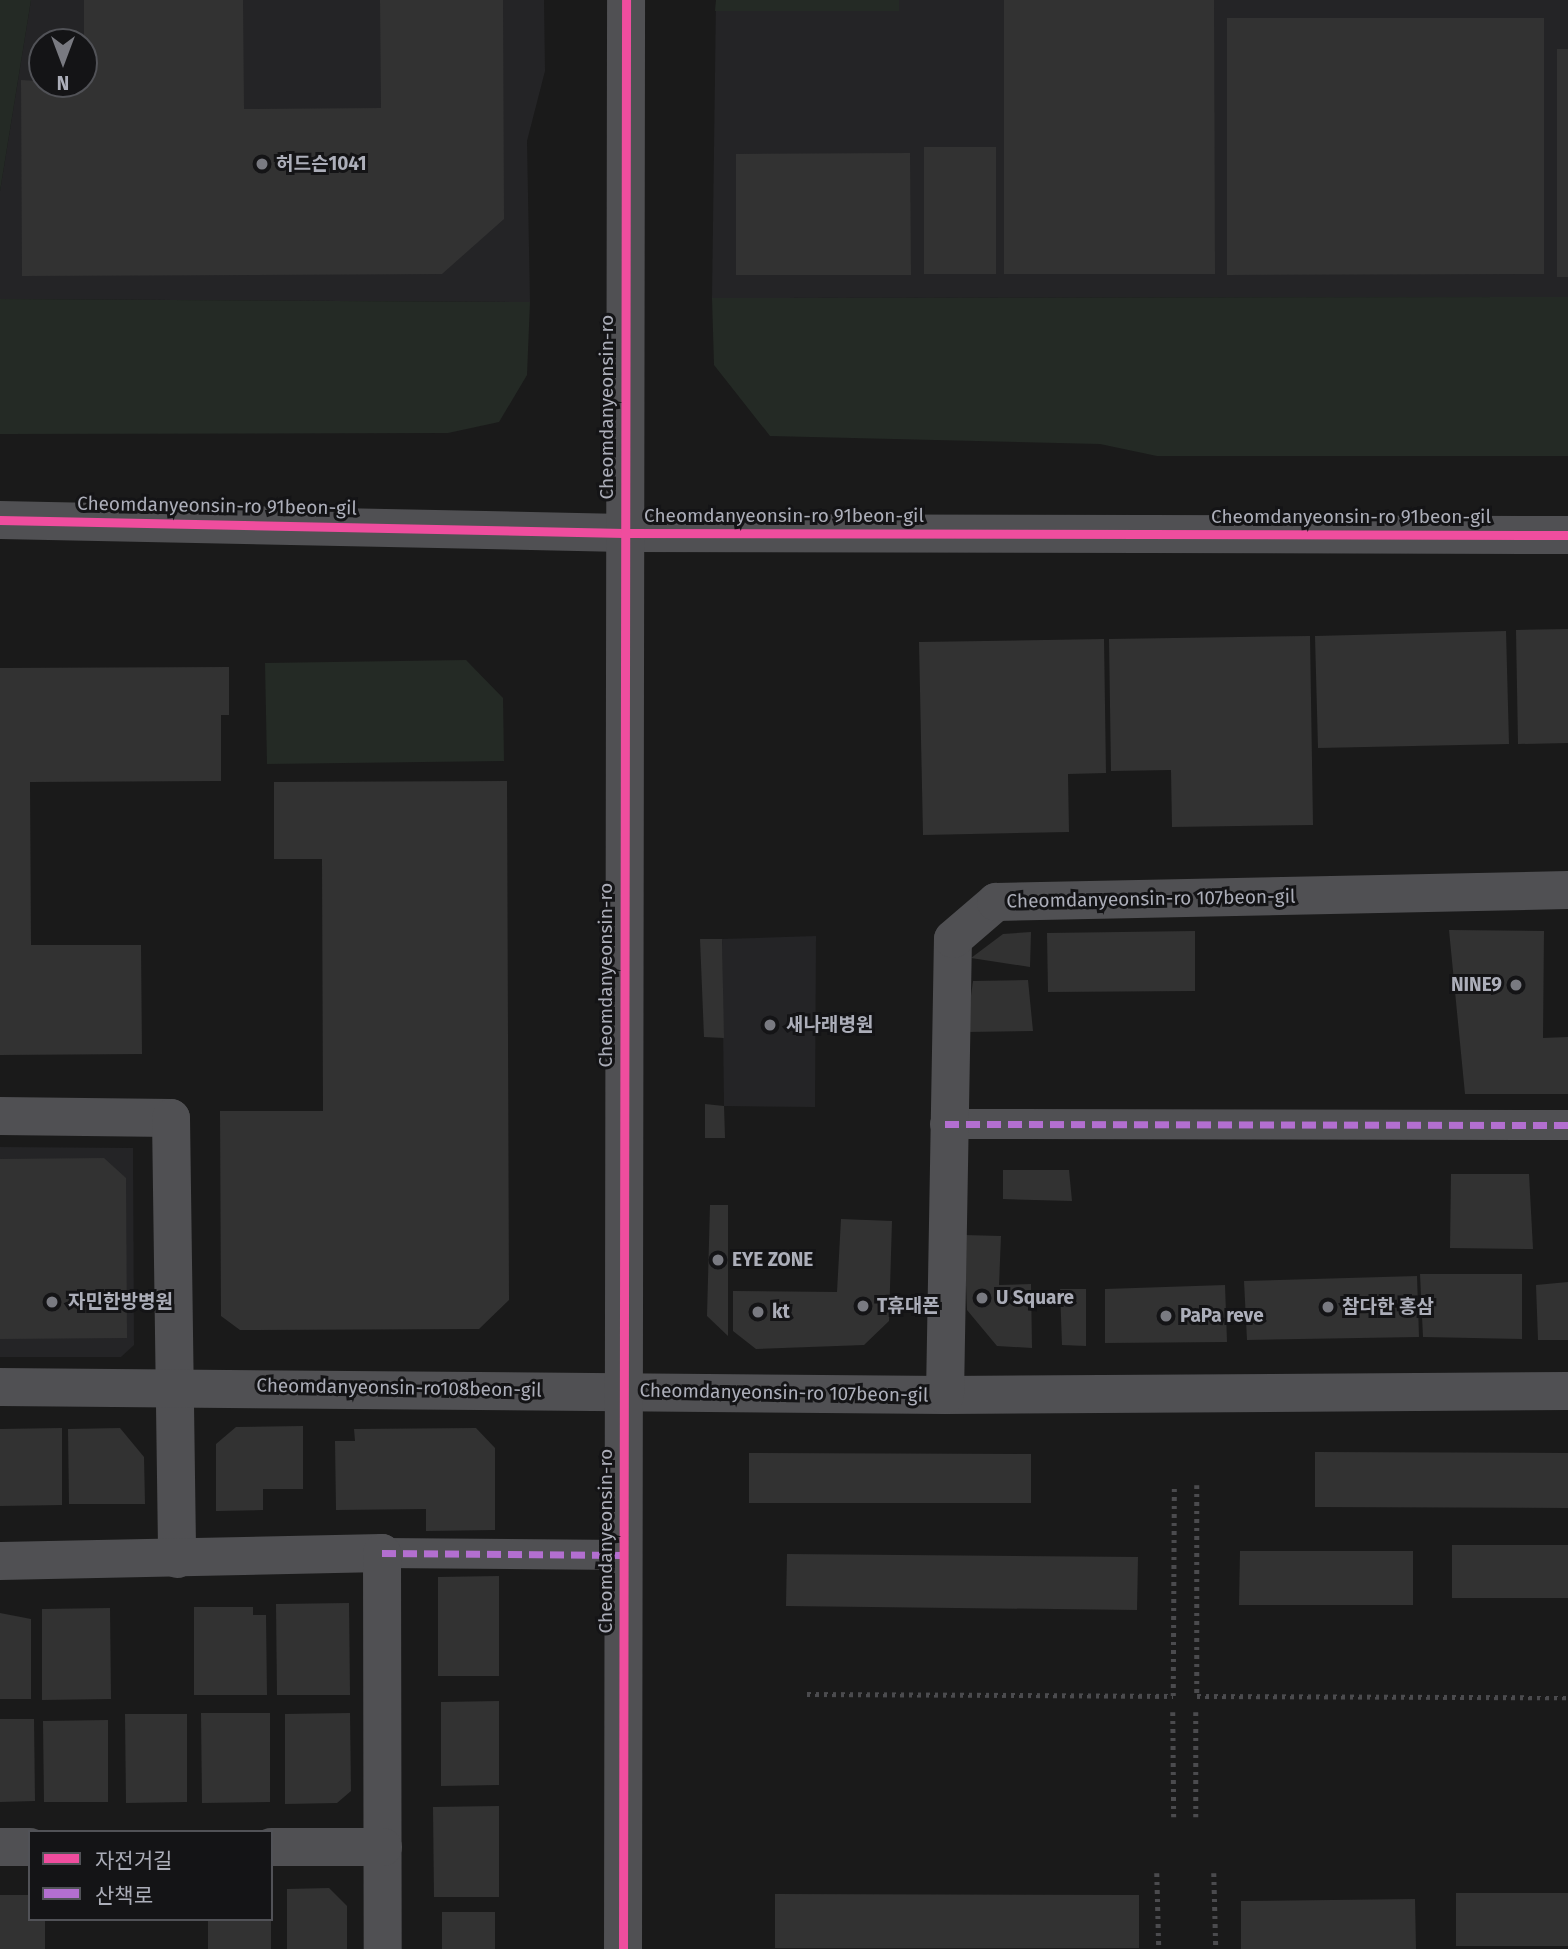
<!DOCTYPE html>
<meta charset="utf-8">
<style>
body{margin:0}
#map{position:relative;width:1568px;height:1949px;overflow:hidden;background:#1a1a1a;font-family:"Fira Sans","Noto Sans KR",sans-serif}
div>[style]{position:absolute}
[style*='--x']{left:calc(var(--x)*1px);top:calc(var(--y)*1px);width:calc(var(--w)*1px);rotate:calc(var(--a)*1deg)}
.built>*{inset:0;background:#242426}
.green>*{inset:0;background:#242a25}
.building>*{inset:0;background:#323232}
.path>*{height:4.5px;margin-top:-2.25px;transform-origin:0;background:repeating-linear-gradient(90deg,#4b4b4e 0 3.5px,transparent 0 8.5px)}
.pedestrian>*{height:30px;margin:-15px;padding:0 15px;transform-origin:15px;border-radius:15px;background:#505053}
.minor>*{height:38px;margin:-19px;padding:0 19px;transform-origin:19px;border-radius:19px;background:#505053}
.tertiary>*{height:38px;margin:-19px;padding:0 19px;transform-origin:19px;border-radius:19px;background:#505053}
.quiet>*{height:7px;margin-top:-3.5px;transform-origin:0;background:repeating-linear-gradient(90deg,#b36fd0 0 14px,transparent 0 21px)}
.cycleway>*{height:9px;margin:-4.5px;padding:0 4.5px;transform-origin:4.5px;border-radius:4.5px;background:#ef4d9e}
.dots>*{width:19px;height:19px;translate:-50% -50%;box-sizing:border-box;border:4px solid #141416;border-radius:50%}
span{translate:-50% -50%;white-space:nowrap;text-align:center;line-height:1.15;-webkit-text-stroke:6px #141416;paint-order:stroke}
.poi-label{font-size:19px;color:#acaeb9;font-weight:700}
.left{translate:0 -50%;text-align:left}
.right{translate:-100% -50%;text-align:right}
.street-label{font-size:19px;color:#acaeb9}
.legend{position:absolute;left:28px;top:1830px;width:245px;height:91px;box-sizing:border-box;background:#141416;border:2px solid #515257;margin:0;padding:9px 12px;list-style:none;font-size:21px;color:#acaeb9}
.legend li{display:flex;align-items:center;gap:14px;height:35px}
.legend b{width:35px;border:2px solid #515257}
.north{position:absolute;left:28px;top:28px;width:70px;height:70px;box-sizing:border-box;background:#141416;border:2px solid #515257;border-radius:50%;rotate:180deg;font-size:19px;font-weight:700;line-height:28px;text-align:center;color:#acaeb9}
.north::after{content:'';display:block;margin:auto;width:24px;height:32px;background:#797a81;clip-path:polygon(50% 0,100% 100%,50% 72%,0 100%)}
</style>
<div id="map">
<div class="built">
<i style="clip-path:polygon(evenodd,31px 0,544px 0,545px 71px,527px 141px,530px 302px,0 299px,0 191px,31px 0,42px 42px,84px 42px,84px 84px,42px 84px,42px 42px)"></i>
<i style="clip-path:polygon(716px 0,1568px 0,1568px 297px,712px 298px)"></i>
<i style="clip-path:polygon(816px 936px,815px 1107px,724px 1106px,722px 939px)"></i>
<i style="clip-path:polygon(0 1147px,133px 1148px,134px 1345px,121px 1357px,0 1357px)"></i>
</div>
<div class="green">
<i style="clip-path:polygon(0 0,31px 0,0 191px)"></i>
<i style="clip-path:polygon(716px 0,899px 0,899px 11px,715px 11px)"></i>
<i style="clip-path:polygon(1568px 297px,1568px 456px,1157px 456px,1100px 444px,770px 436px,714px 365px,712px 298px)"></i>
<i style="clip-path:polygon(0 299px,530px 302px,527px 375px,499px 422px,448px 433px,0 434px)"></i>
<i style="clip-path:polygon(466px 660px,503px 698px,504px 761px,267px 764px,265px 663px)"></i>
</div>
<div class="building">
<i style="clip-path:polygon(84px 0,243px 0,244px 109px,381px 108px,380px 0,503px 0,504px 219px,442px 274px,22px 276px,21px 80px,84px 84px)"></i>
<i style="clip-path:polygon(1004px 0,1214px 0,1215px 274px,1004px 274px)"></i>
<i style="clip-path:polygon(1227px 18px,1544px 18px,1544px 274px,1227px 275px)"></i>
<i style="clip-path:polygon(1557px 49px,1568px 49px,1568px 277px,1557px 277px)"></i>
<i style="clip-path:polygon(924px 147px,996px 147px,996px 274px,924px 274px)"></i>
<i style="clip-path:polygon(910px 153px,911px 275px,736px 275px,736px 154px)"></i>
<i style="clip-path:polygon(1568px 629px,1568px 743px,1518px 744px,1516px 630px)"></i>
<i style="clip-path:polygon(1506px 631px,1509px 744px,1318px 748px,1315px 636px)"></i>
<i style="clip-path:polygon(1310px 636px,1313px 825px,1172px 827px,1171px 770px,1111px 771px,1109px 639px)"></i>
<i style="clip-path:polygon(1104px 639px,1106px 773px,1068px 774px,1069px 832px,923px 835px,919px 642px)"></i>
<i style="clip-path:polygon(229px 667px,229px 715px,221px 715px,221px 781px,30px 782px,31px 945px,141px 945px,142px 1054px,0 1055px,0 668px)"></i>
<i style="clip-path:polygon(507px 781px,509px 1300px,479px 1329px,240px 1330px,221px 1316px,220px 1111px,323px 1111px,322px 859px,274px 859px,274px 782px)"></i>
<i style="clip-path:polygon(1449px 930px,1544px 931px,1543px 1038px,1568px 1037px,1568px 1094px,1465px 1094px)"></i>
<i style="clip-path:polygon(1195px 931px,1195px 991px,1048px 992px,1047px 933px)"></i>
<i style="clip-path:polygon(1031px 932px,1030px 967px,971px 958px,1003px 934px)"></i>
<i style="clip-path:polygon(700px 939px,722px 939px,724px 1038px,704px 1037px)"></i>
<i style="clip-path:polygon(1028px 980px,1033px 1031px,966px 1032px,973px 981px)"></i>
<i style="clip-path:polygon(705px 1104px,724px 1106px,725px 1138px,705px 1138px)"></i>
<i style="clip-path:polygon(104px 1158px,126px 1178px,127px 1338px,0 1339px,0 1159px)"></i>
<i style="clip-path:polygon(1003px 1170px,1069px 1170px,1072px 1201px,1003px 1199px)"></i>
<i style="clip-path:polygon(1451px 1174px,1529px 1174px,1533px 1249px,1450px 1248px)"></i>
<i style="clip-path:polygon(710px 1205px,728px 1205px,728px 1336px,707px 1316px)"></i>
<i style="clip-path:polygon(841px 1219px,892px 1221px,889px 1321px,864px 1345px,756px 1349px,733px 1331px,733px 1291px,837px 1292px)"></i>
<i style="clip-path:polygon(964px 1235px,1001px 1236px,999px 1285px,1031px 1284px,1032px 1348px,997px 1346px,967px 1310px)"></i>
<i style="clip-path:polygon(1420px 1274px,1522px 1274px,1522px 1339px,1423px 1337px)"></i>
<i style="clip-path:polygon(1417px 1276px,1419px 1337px,1247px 1340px,1244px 1281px)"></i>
<i style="clip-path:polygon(1568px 1282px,1568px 1340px,1538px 1340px,1536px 1285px)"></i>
<i style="clip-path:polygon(1225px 1285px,1227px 1342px,1105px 1343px,1105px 1289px)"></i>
<i style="clip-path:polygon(1060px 1289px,1086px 1289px,1086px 1346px,1062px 1345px)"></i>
<i style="clip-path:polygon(303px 1426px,303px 1489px,263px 1489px,263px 1510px,216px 1511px,216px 1444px,236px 1427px)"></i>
<i style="clip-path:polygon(62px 1428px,62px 1505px,0 1506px,0 1429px)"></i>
<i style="clip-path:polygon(120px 1428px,144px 1457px,145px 1504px,69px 1504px,68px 1429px)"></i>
<i style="clip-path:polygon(476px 1428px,495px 1448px,495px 1530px,426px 1531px,426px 1509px,336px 1510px,335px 1441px,355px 1441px,354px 1429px)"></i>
<i style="clip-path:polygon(1315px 1452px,1568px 1453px,1568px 1508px,1315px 1507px)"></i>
<i style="clip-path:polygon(749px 1453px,1031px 1454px,1031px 1503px,749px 1503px)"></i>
<i style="clip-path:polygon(1452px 1545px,1568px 1545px,1568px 1598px,1452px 1598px)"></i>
<i style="clip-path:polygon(1240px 1551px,1413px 1551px,1413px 1605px,1239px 1605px)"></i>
<i style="clip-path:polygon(787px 1554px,1138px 1557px,1137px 1610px,786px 1606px)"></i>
<i style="clip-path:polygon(499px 1576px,499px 1676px,438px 1676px,438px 1577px)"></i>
<i style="clip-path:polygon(349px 1603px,350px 1695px,277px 1695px,276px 1604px)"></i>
<i style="clip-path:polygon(194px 1607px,253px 1607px,253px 1615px,266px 1615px,267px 1695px,194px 1695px)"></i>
<i style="clip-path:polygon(110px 1608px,111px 1699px,42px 1700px,42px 1609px)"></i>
<i style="clip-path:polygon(0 1613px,31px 1619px,31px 1699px,0 1699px)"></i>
<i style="clip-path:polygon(499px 1701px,499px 1785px,441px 1786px,441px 1702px)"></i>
<i style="clip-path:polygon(201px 1713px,270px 1713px,270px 1802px,202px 1803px)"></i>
<i style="clip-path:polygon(350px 1713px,351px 1791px,337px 1803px,285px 1804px,285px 1714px)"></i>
<i style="clip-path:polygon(125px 1714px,187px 1714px,187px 1802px,126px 1803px)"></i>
<i style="clip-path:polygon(0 1719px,34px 1719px,35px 1801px,0 1802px)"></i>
<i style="clip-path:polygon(108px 1720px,108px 1802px,44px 1802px,43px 1721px)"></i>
<i style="clip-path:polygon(499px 1806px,499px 1897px,434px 1897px,433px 1807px)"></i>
<i style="clip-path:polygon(329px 1888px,347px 1906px,347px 1949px,287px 1949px,287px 1889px)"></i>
<i style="clip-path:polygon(1456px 1893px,1568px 1893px,1568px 1946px,1456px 1946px)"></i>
<i style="clip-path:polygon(775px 1894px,1139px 1895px,1139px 1948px,775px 1948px)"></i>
<i style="clip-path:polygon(0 1895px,30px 1895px,30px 1919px,45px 1919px,45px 1949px,0 1949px)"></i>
<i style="clip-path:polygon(1415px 1899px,1416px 1949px,1241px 1949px,1241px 1901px)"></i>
<i style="clip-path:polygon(442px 1912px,495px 1912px,495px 1949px,442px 1949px)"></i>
<i style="clip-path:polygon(208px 1919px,271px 1919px,271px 1949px,208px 1949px)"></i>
</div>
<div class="path">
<i style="--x:1197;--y:1485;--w:211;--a:90"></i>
<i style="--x:1197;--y:1696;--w:371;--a:0.2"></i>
<i style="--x:807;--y:1694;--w:366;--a:0.3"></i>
<i style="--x:1173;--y:1696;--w:210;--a:-89.7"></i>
<i style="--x:1173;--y:1712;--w:105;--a:89.5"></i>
<i style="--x:1196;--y:1712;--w:105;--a:90"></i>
<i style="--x:1157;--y:1873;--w:76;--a:88.5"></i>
<i style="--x:1214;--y:1873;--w:76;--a:88.5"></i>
</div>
<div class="pedestrian">
<i style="--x:945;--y:1124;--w:623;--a:0.09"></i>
<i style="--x:382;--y:1553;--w:242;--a:0.5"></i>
</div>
<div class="minor">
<i style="--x:0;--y:1116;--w:171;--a:0.7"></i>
<i style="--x:171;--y:1118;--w:441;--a:89.2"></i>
<i style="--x:0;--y:1387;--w:945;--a:0.49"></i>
<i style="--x:945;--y:1395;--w:623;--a:-0.37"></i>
<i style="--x:945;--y:1395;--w:456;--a:-89"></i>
<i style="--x:953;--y:939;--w:57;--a:-40.7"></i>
<i style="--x:996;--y:902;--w:572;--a:-1.2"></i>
<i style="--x:0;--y:1561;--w:382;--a:-1.2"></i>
<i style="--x:382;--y:1553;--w:396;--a:89.9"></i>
<i style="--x:0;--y:1847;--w:30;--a:0"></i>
<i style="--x:271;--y:1847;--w:112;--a:0"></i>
</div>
<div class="tertiary">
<i style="--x:0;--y:520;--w:624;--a:1.19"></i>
<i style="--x:624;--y:533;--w:944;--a:0.12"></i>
<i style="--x:623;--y:1949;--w:1949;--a:-89.91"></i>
</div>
<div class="quiet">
<i style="--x:945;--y:1124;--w:623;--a:0.09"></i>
<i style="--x:382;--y:1553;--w:242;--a:0.5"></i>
</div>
<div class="cycleway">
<i style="--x:0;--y:520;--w:624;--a:1.19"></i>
<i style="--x:624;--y:533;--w:944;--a:0.12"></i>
<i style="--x:623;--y:1949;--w:1949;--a:-89.91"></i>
</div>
<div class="dots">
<i style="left:262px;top:164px;background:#797a81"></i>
<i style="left:1516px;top:985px;background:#797a81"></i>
<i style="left:770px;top:1025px;background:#797a81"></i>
<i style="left:718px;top:1260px;background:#797a81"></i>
<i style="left:982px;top:1298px;background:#797a81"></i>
<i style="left:52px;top:1302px;background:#797a81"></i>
<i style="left:863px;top:1306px;background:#797a81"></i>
<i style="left:1328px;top:1307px;background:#797a81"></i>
<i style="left:758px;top:1312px;background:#797a81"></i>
<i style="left:1166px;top:1316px;background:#797a81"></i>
</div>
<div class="poi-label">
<span class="left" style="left:276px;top:164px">허드슨1041</span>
<span class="right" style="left:1502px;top:985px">NINE9</span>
<span class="left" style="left:786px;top:1025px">새나래병원</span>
<span class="left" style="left:732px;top:1260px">EYE ZONE</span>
<span class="left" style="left:996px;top:1298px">U Square</span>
<span class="left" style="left:68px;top:1302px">자민한방병원</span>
<span class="left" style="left:877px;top:1306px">T휴대폰</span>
<span class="left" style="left:1342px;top:1307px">참다한 홍삼</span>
<span class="left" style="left:772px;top:1312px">kt</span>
<span class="left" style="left:1180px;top:1316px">PaPa reve</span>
</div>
<div class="street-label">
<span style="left:607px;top:407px;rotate:-90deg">Cheomdanyeonsin-ro</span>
<span style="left:217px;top:506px;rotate:1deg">Cheomdanyeonsin-ro 91beon-gil</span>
<span style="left:784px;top:516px">Cheomdanyeonsin-ro 91beon-gil</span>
<span style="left:1351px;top:517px">Cheomdanyeonsin-ro 91beon-gil</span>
<span style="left:1151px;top:899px;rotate:-1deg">Cheomdanyeonsin-ro 107beon-gil</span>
<span style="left:606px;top:975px;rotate:-90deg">Cheomdanyeonsin-ro</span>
<span style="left:399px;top:1388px;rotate:1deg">Cheomdanyeonsin-ro108beon-gil</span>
<span style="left:784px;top:1393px;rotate:1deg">Cheomdanyeonsin-ro 107beon-gil</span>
<span style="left:606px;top:1541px;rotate:-90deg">Cheomdanyeonsin-ro</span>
</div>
<ul class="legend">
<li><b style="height:9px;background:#ef4d9e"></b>자전거길</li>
<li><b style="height:9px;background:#b36fd0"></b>산책로</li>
</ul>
<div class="north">N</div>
</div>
